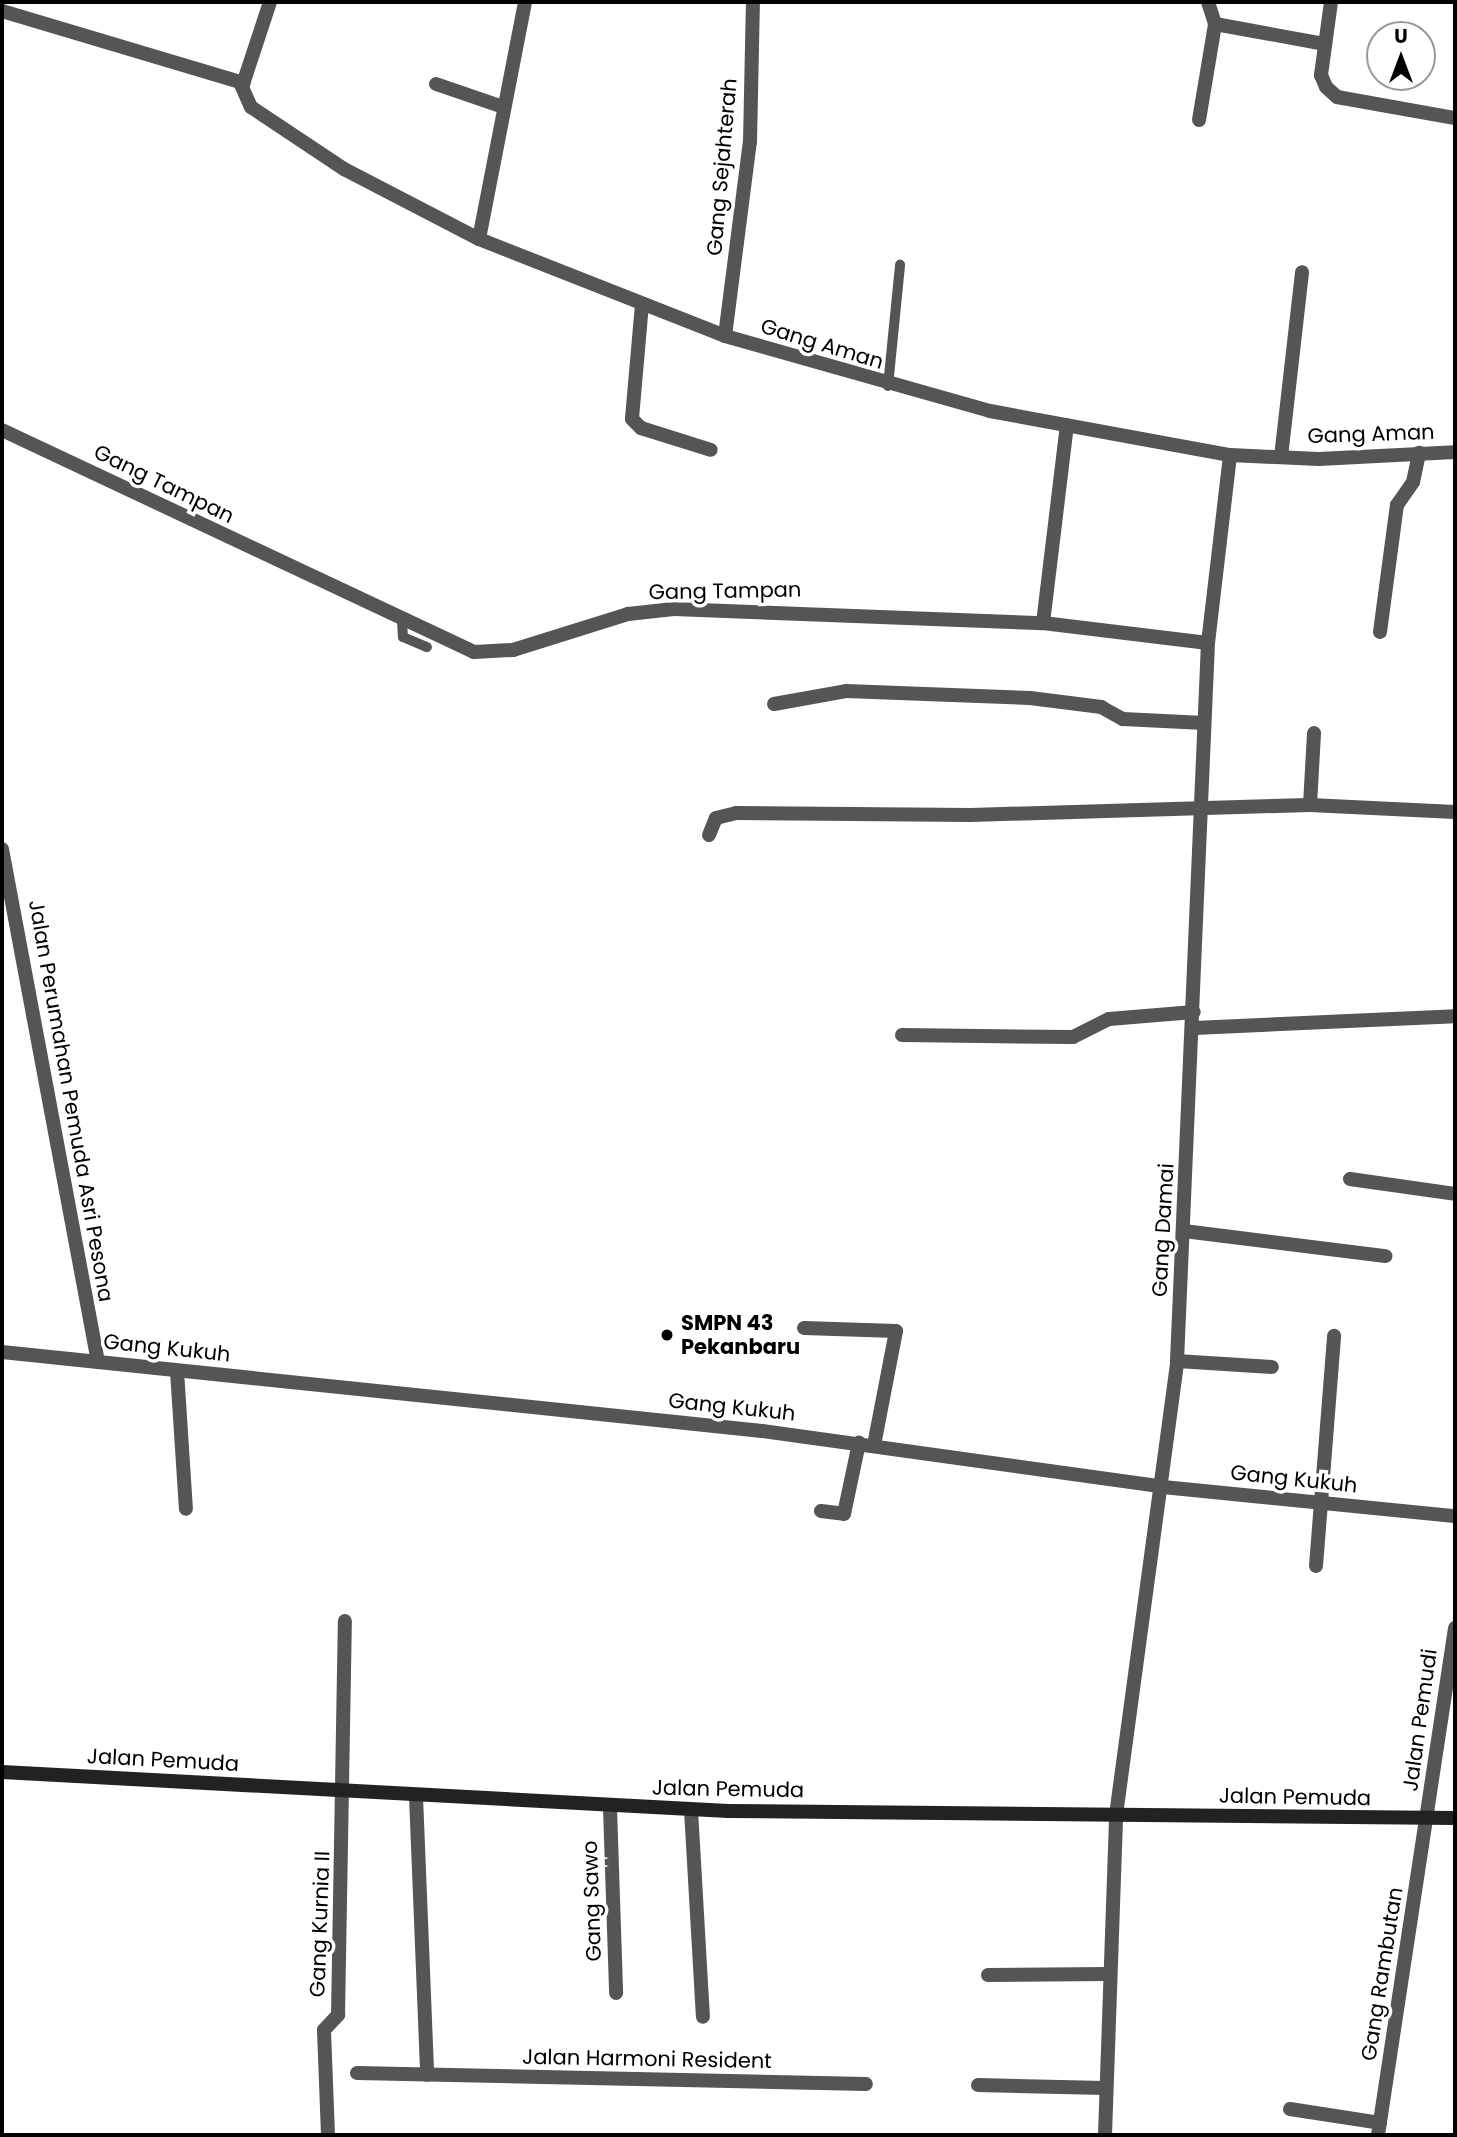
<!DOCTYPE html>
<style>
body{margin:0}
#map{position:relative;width:1457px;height:2137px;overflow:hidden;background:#fff;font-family:Poppins,sans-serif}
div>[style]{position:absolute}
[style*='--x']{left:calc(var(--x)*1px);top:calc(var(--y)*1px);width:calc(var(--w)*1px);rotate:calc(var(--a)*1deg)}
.service>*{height:10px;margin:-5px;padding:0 5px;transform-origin:5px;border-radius:5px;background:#555}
.minor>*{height:14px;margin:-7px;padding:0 7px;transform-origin:7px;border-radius:7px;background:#555}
.secondary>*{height:14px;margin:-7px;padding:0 7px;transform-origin:7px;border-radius:7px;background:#222}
.dots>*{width:19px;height:19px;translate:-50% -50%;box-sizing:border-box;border:4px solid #fff;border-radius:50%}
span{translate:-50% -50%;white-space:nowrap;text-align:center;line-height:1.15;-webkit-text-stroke:7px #fff;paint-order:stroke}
.street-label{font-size:21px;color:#000}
.poi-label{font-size:21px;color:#000;font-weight:700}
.left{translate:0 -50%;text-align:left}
.frame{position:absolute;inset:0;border:4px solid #000;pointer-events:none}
.north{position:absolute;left:1366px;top:21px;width:70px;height:70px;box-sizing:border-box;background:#fff;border:2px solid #999;border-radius:50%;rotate:0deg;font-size:19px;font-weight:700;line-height:28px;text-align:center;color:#000}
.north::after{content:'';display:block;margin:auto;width:24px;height:32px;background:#000;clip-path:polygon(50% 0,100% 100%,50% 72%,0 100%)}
</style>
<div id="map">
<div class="service">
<i style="--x:888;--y:386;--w:122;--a:-84.3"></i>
<i style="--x:402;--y:620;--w:17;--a:87"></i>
<i style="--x:403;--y:637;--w:26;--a:23"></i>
</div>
<div class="minor">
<i style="--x:270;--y:2;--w:89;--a:108.2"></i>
<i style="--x:242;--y:87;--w:22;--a:66"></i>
<i style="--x:251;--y:107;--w:112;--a:33.7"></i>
<i style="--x:344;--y:169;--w:152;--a:27.4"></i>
<i style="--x:479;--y:239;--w:264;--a:21.5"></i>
<i style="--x:725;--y:336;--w:275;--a:15.8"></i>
<i style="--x:990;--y:411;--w:244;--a:10.4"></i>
<i style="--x:1230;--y:455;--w:89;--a:2.6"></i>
<i style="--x:1319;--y:459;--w:136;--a:-2.9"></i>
<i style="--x:1208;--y:2;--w:23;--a:72"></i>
<i style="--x:1215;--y:24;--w:112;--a:10.3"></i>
<i style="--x:1331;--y:2;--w:74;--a:97.8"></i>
<i style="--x:1321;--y:75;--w:13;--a:67"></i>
<i style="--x:1326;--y:87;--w:15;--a:42"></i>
<i style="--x:1337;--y:97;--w:120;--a:10.1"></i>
<i style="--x:2;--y:11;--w:252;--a:16.6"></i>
<i style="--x:436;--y:84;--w:71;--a:18.9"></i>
<i style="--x:1199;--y:120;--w:97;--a:-80.5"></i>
<i style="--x:479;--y:239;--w:241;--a:-79"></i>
<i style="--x:642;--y:304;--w:115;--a:95"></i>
<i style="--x:632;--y:419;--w:13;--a:45"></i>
<i style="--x:641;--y:428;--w:73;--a:17.4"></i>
<i style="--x:725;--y:336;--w:196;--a:-82.7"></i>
<i style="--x:750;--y:142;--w:140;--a:-88.8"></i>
<i style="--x:2;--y:430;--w:522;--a:25.19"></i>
<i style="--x:474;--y:652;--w:39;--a:-3"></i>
<i style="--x:513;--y:650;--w:121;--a:-17.4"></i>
<i style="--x:628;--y:614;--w:46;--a:-6.2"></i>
<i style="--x:674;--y:609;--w:369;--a:2.2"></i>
<i style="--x:1043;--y:623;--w:166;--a:6.9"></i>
<i style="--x:1281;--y:457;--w:186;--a:-83.5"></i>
<i style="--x:1043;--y:623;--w:199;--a:-83.1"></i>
<i style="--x:1380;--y:632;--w:128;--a:-82.4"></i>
<i style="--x:1397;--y:505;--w:28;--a:-55"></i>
<i style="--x:1413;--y:482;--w:30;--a:-78"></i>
<i style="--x:774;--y:704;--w:73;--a:-10.2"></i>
<i style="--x:846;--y:691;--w:184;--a:2.2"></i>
<i style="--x:1030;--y:698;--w:72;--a:7.2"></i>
<i style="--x:1101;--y:707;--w:25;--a:29"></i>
<i style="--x:1123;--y:719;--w:81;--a:2.8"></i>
<i style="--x:1310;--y:805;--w:72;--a:-86.8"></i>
<i style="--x:709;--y:835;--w:18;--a:-68"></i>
<i style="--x:716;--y:818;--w:21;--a:-14"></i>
<i style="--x:736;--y:813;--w:235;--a:0.5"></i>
<i style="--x:971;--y:815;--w:339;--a:-1.7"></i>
<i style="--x:1310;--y:805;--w:145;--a:2.8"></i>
<i style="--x:2;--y:849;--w:522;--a:79.4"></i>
<i style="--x:1194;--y:1028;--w:261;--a:-2.6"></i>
<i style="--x:902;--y:1035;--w:171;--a:0.7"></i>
<i style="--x:1073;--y:1037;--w:40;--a:-26.6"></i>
<i style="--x:1109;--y:1019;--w:85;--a:-4.7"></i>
<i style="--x:1350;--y:1179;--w:106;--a:8.1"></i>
<i style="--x:1184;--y:1231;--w:203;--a:7.1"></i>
<i style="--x:804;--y:1328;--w:92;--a:1.9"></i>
<i style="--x:896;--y:1331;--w:116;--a:100.9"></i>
<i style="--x:2;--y:1352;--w:764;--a:5.93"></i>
<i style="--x:762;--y:1431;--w:405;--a:7.9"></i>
<i style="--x:1163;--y:1487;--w:293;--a:5.7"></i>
<i style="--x:1177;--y:1361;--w:95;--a:3.6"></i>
<i style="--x:177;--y:1371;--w:138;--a:86.3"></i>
<i style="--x:821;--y:1511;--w:23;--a:7"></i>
<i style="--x:844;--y:1514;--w:73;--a:-78.1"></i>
<i style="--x:1316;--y:1566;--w:231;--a:-85.5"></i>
<i style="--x:416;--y:1796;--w:279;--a:87.7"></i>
<i style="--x:610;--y:1808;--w:185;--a:88.1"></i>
<i style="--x:691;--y:1810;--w:207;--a:86.7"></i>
<i style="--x:988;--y:1975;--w:120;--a:-0.5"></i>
<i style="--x:357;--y:2073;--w:509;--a:1.24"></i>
<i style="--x:978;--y:2085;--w:127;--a:1.4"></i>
<i style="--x:1290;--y:2109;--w:91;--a:8.8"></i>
<i style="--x:328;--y:2135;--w:105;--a:-92.2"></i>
<i style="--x:324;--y:2030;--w:21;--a:-47"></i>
<i style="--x:338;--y:2015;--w:394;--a:-89"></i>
<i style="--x:1105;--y:2135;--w:320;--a:-88"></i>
<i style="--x:1116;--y:1815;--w:458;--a:-82.3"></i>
<i style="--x:1177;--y:1361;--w:719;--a:-87.53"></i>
<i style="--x:1208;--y:643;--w:189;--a:-83.3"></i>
<i style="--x:1378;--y:2135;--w:513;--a:-81.36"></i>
</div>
<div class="secondary">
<i style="--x:2;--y:1772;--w:727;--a:3.07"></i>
<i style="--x:728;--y:1811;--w:727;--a:0.55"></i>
</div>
<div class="dots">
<i style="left:667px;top:1335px;background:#000"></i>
</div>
<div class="street-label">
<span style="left:722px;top:167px;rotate:-85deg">Gang Sejahterah</span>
<span style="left:822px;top:344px;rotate:17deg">Gang Aman</span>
<span style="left:1371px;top:434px;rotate:-2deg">Gang Aman</span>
<span style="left:164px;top:484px;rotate:26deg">Gang Tampan</span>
<span style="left:725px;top:591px;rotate:-1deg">Gang Tampan</span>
<span style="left:71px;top:1101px;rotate:80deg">Jalan Perumahan Pemuda Asri Pesona</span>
<span style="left:1163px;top:1230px;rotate:-87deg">Gang Damai</span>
<span style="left:167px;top:1348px;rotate:6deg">Gang Kukuh</span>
<span style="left:732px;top:1407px;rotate:6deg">Gang Kukuh</span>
<span style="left:1294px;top:1479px;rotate:6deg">Gang Kukuh</span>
<span style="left:1420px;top:1720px;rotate:-82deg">Jalan Pemudi</span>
<span style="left:163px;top:1760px;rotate:3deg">Jalan Pemuda</span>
<span style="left:728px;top:1789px;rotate:1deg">Jalan Pemuda</span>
<span style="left:1295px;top:1797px;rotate:1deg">Jalan Pemuda</span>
<span style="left:592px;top:1901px;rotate:-92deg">Gang Sawo</span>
<span style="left:320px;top:1924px;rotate:-88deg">Gang Kurnia II</span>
<span style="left:1382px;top:1974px;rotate:-81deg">Gang Rambutan</span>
<span style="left:647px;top:2059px;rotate:1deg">Jalan Harmoni Resident</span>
</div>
<div class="poi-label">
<span class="left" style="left:681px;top:1335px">SMPN 43<br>Pekanbaru</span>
</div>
<div class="frame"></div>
<div class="north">U</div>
</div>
